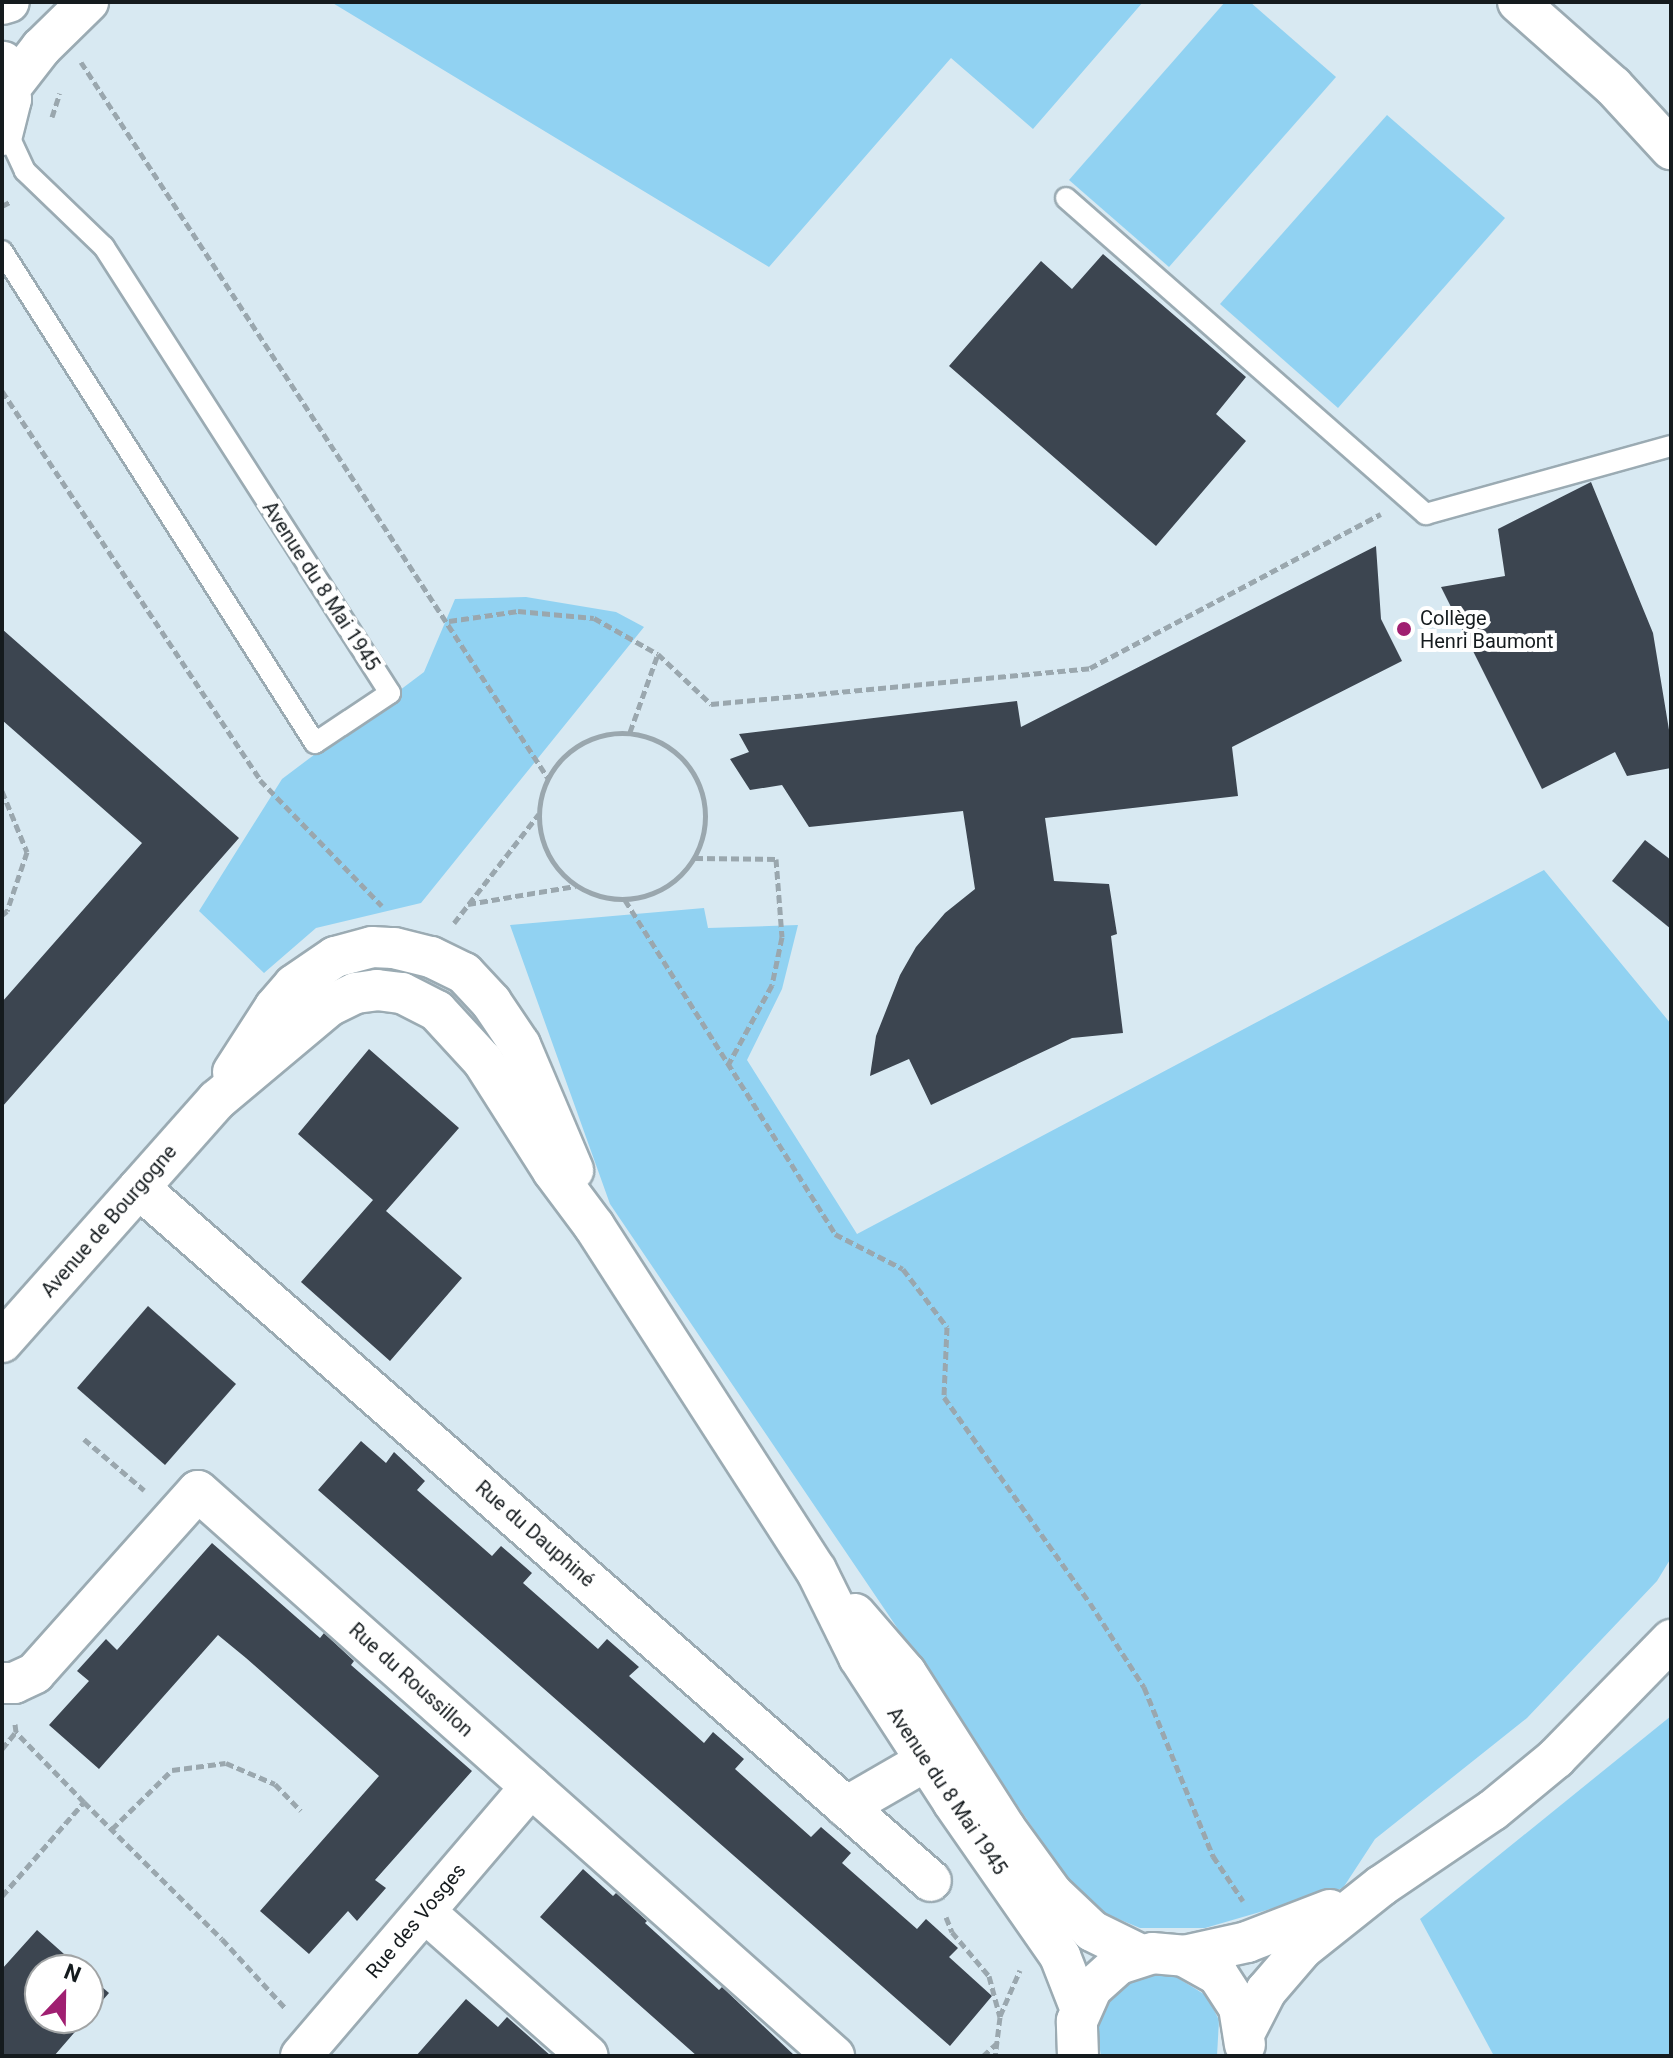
<!DOCTYPE html>
<meta charset="utf-8">
<style>
body{margin:0}
#map{position:relative;width:1673px;height:2058px;overflow:hidden;background:#d8e9f2;font-family:Roboto,sans-serif}
div>[style]{position:absolute}
[style*='--x']{left:calc(var(--x)*1px);top:calc(var(--y)*1px);width:calc(var(--w)*1px);rotate:calc(var(--a)*1deg)}
.green>*{inset:0;background:#91d2f2}
.building>*{inset:0;background:#3c4550}
.path>*{height:5px;margin-top:-2.5px;transform-origin:0;background:repeating-linear-gradient(90deg,#9aa7ae 0 8px,transparent 0 12px)}
.path>.ring{margin:-2.5px;padding:0;box-sizing:content-box;background:none;border:5px solid #9aa7ae;border-radius:50%}
.roads{filter:drop-shadow(2px 0 #9babb3) drop-shadow(-2px 0 #9babb3) drop-shadow(0 2px #9babb3) drop-shadow(0 -2px #9babb3)}
.lane>*{height:20px;margin:-10px;padding:0 10px;transform-origin:10px;border-radius:10px;background:#fff}
.street>*{height:40px;margin:-20px;padding:0 20px;transform-origin:20px;border-radius:20px;background:#fff}
.dots>*{width:22px;height:22px;translate:-50% -50%;box-sizing:border-box;border:4px solid #fff;border-radius:50%}
span{translate:-50% -50%;white-space:nowrap;text-align:center;line-height:1.15;-webkit-text-stroke:8px #fff;paint-order:stroke}
.street-label{font-size:20px;color:#151b1e}
.poi-label{font-size:20px;color:#151b1e}
.left{translate:0 -50%;text-align:left}
.frame{position:absolute;inset:0;border:4px solid #151b1e;pointer-events:none}
.north{position:absolute;left:24px;top:1954px;width:80px;height:80px;box-sizing:border-box;background:#fff;border:2px solid #a1a4a5;border-radius:50%;rotate:22deg;font-size:22px;font-weight:700;line-height:32px;text-align:center;color:#151b1e}
.north::after{content:'';display:block;margin:auto;width:28px;height:36px;background:#a01f71;clip-path:polygon(50% 0,100% 100%,50% 72%,0 100%)}
</style>
<div id="map">
<div class="green">
<i style="clip-path:polygon(331px 2px,1143px 2px,1033px 129px,951px 58px,769px 267px)"></i>
<i style="clip-path:polygon(1225px 2px,1250px 2px,1336px 77px,1169px 267px,1069px 180px)"></i>
<i style="clip-path:polygon(1387px 115px,1505px 218px,1338px 408px,1220px 304px)"></i>
<i style="clip-path:polygon(526px 597px,616px 612px,644px 627px,421px 903px,316px 928px,264px 973px,199px 911px,282px 779px,424px 672px,455px 599px)"></i>
<i style="clip-path:polygon(1544px 870px,1671px 1024px,1671px 1558px,1657px 1581px,1527px 1718px,1375px 1839px,1343px 1888px,1205px 1928px,1140px 1928px,1085px 1905px,610px 1204px,510px 925px,704px 908px,708px 928px,798px 925px,782px 989px,747px 1060px,857px 1234px)"></i>
<i style="clip-path:polygon(1671px 1716px,1671px 2056px,1494px 2056px,1420px 1919px)"></i>
<i style="clip-path:polygon(1146px 1975px,1173px 1975px,1207px 1996px,1219px 2020px,1217px 2056px,1101px 2056px,1097px 2032px,1105px 2006px,1122px 1986px)"></i>
</div>
<div class="building">
<i style="clip-path:polygon(1103px 254px,1246px 377px,1216px 414px,1246px 441px,1156px 546px,949px 366px,1041px 261px,1072px 289px)"></i>
<i style="clip-path:polygon(1591px 482px,1653px 633px,1671px 742px,1671px 768px,1627px 776px,1615px 752px,1542px 789px,1441px 587px,1505px 576px,1498px 529px)"></i>
<i style="clip-path:polygon(1376px 546px,1381px 619px,1402px 661px,1232px 747px,1238px 796px,1045px 818px,1054px 881px,1109px 884px,1117px 934px,1111px 936px,1123px 1033px,1072px 1038px,931px 1105px,909px 1059px,870px 1076px,876px 1036px,900px 975px,916px 947px,945px 913px,975px 889px,963px 811px,809px 827px,782px 785px,750px 790px,730px 759px,749px 752px,739px 734px,1017px 701px,1021px 727px)"></i>
<i style="clip-path:polygon(2px 629px,239px 838px,2px 1107px,2px 1002px,142px 843px,2px 720px)"></i>
<i style="clip-path:polygon(1645px 840px,1671px 860px,1671px 929px,1612px 881px)"></i>
<i style="clip-path:polygon(369px 1049px,459px 1128px,386px 1211px,462px 1278px,390px 1361px,301px 1282px,373px 1200px,298px 1134px)"></i>
<i style="clip-path:polygon(148px 1306px,236px 1384px,165px 1465px,77px 1388px)"></i>
<i style="clip-path:polygon(361px 1441px,386px 1463px,394px 1452px,425px 1481px,417px 1490px,492px 1556px,501px 1546px,532px 1573px,523px 1583px,598px 1649px,607px 1639px,639px 1667px,629px 1676px,704px 1743px,713px 1732px,744px 1759px,735px 1769px,811px 1837px,821px 1827px,851px 1853px,842px 1863px,917px 1929px,926px 1919px,958px 1948px,949px 1957px,992px 1996px,950px 2046px,318px 1490px)"></i>
<i style="clip-path:polygon(212px 1543px,320px 1638px,324px 1633px,354px 1661px,351px 1665px,472px 1771px,375px 1880px,386px 1888px,357px 1921px,348px 1911px,309px 1954px,260px 1911px,379px 1776px,246px 1658px,218px 1635px,99px 1769px,49px 1725px,89px 1681px,77px 1671px,106px 1639px,117px 1650px)"></i>
<i style="clip-path:polygon(583px 1869px,613px 1896px,616px 1893px,647px 1921px,645px 1923px,719px 1990px,722px 1987px,795px 2056px,697px 2056px,540px 1917px)"></i>
<i style="clip-path:polygon(37px 1930px,82px 1970px,40px 1970px,40px 2018px,87px 2018px,54px 2056px,2px 2056px,2px 1969px)"></i>
<i style="clip-path:polygon(88px 1975px,109px 1993px,88px 2017px)"></i>
<i style="clip-path:polygon(466px 1999px,498px 2027px,507px 2017px,551px 2056px,416px 2056px)"></i>
</div>
<div class="path">
<i style="--x:81;--y:62;--w:855;--a:56.89"></i>
<i style="--x:52;--y:117;--w:25;--a:-72"></i>
<i style="--x:2;--y:206;--w:11;--a:-27"></i>
<i style="--x:2;--y:391;--w:467;--a:56.4"></i>
<i style="--x:260;--y:780;--w:175;--a:45.9"></i>
<i style="--x:449;--y:621;--w:70;--a:-8.2"></i>
<i style="--x:518;--y:611;--w:76;--a:5.3"></i>
<i style="--x:594;--y:618;--w:73;--a:29.4"></i>
<i style="--x:658;--y:654;--w:73;--a:43.3"></i>
<i style="--x:711;--y:704;--w:381;--a:-5.4"></i>
<i style="--x:1090;--y:668;--w:329;--a:-27.9"></i>
<i style="--x:630;--y:732;--w:83;--a:-70.3"></i>
<i class="ring" style="left:539px;top:733px;width:161px;height:161px"></i>
<i style="--x:2;--y:791;--w:66;--a:67.7"></i>
<i style="--x:27;--y:852;--w:62;--a:108.7"></i>
<i style="--x:7;--y:911;--w:6;--a:141"></i>
<i style="--x:695;--y:858;--w:81;--a:0.7"></i>
<i style="--x:776;--y:859;--w:78;--a:85.6"></i>
<i style="--x:782;--y:937;--w:49;--a:101.8"></i>
<i style="--x:772;--y:985;--w:91;--a:118.8"></i>
<i style="--x:625;--y:900;--w:395;--a:57.8"></i>
<i style="--x:835;--y:1234;--w:76;--a:27.2"></i>
<i style="--x:903;--y:1269;--w:73;--a:52.8"></i>
<i style="--x:947;--y:1327;--w:70;--a:92.5"></i>
<i style="--x:944;--y:1397;--w:252;--a:54.7"></i>
<i style="--x:1090;--y:1603;--w:100;--a:57.3"></i>
<i style="--x:1144;--y:1687;--w:183;--a:67.8"></i>
<i style="--x:1213;--y:1856;--w:54;--a:56.3"></i>
<i style="--x:468;--y:904;--w:109;--a:-9.5"></i>
<i style="--x:454;--y:923;--w:138;--a:-52.1"></i>
<i style="--x:84;--y:1439;--w:79;--a:40.4"></i>
<i style="--x:2;--y:1749;--w:22;--a:-51"></i>
<i style="--x:84;--y:1802;--w:194;--a:44.8"></i>
<i style="--x:222;--y:1939;--w:96;--a:47.5"></i>
<i style="--x:112;--y:1829;--w:84;--a:-44.5"></i>
<i style="--x:172;--y:1770;--w:54;--a:-7.4"></i>
<i style="--x:226;--y:1763;--w:53;--a:23.2"></i>
<i style="--x:275;--y:1784;--w:37;--a:46"></i>
<i style="--x:2;--y:1896;--w:125;--a:-48.9"></i>
<i style="--x:84;--y:1802;--w:98;--a:-134.2"></i>
<i style="--x:16;--y:1732;--w:8;--a:-97"></i>
<i style="--x:946;--y:1917;--w:16;--a:68"></i>
<i style="--x:952;--y:1932;--w:57;--a:49.9"></i>
<i style="--x:989;--y:1976;--w:42;--a:75"></i>
<i style="--x:1000;--y:2017;--w:39;--a:97"></i>
<i style="--x:1000;--y:2016;--w:50;--a:-66.5"></i>
<i style="--x:983;--y:2056;--w:18;--a:-43"></i>
</div>
<div class="roads">
<div class="lane">
<i style="--x:1066;--y:198;--w:479;--a:41.3"></i>
<i style="--x:1426;--y:514;--w:254;--a:-15.5"></i>
<i style="--x:2;--y:251;--w:583;--a:57.54"></i>
<i style="--x:315;--y:743;--w:90;--a:-33.7"></i>
<i style="--x:390;--y:693;--w:530;--a:-122.67"></i>
<i style="--x:104;--y:247;--w:110;--a:-136.1"></i>
<i style="--x:25;--y:171;--w:47;--a:-114.9"></i>
</div>
<div class="street">
<i style="--x:1518;--y:2;--w:127;--a:41.5"></i>
<i style="--x:1613;--y:86;--w:86;--a:47.4"></i>
<i style="--x:2;--y:4;--w:7;--a:-16"></i>
<i style="--x:10;--y:88;--w:51;--a:-52.2"></i>
<i style="--x:41;--y:48;--w:66;--a:-44.4"></i>
<i style="--x:2;--y:135;--w:37;--a:-76"></i>
<i style="--x:11;--y:99;--w:38;--a:-102"></i>
<i style="--x:233;--y:1072;--w:77;--a:-57.1"></i>
<i style="--x:275;--y:1007;--w:29;--a:-49"></i>
<i style="--x:294;--y:985;--w:50;--a:-34.3"></i>
<i style="--x:335;--y:957;--w:38;--a:-15"></i>
<i style="--x:372;--y:947;--w:22;--a:3"></i>
<i style="--x:394;--y:948;--w:38;--a:14"></i>
<i style="--x:431;--y:957;--w:37;--a:26"></i>
<i style="--x:464;--y:973;--w:40;--a:47"></i>
<i style="--x:491;--y:1002;--w:52;--a:56"></i>
<i style="--x:520;--y:1045;--w:136;--a:67"></i>
<i style="--x:139;--y:1188;--w:1052;--a:41.19"></i>
<i style="--x:2;--y:1342;--w:324;--a:-48.4"></i>
<i style="--x:217;--y:1100;--w:146;--a:-40"></i>
<i style="--x:329;--y:1006;--w:30;--a:-26"></i>
<i style="--x:356;--y:993;--w:21;--a:-8"></i>
<i style="--x:377;--y:990;--w:25;--a:7"></i>
<i style="--x:402;--y:993;--w:39;--a:27"></i>
<i style="--x:437;--y:1011;--w:68;--a:47.4"></i>
<i style="--x:483;--y:1061;--w:130;--a:57.5"></i>
<i style="--x:553;--y:1171;--w:69;--a:53.3"></i>
<i style="--x:594;--y:1226;--w:409;--a:57.2"></i>
<i style="--x:816;--y:1570;--w:97;--a:63.7"></i>
<i style="--x:859;--y:1657;--w:173;--a:57"></i>
<i style="--x:953;--y:1802;--w:188;--a:55.2"></i>
<i style="--x:1060;--y:1956;--w:58;--a:68.7"></i>
<i style="--x:855;--y:1614;--w:78;--a:49.2"></i>
<i style="--x:906;--y:1673;--w:184;--a:57.4"></i>
<i style="--x:1005;--y:1828;--w:80;--a:54.1"></i>
<i style="--x:1052;--y:1893;--w:55;--a:43.5"></i>
<i style="--x:1092;--y:1931;--w:55;--a:26.1"></i>
<i style="--x:2;--y:1683;--w:12;--a:0"></i>
<i style="--x:14;--y:1683;--w:23;--a:-25"></i>
<i style="--x:35;--y:1673;--w:244;--a:-48.2"></i>
<i style="--x:198;--y:1491;--w:851;--a:41.62"></i>
<i style="--x:846;--y:1807;--w:120;--a:-30"></i>
<i style="--x:425;--y:1912;--w:217;--a:41.5"></i>
<i style="--x:1184;--y:1956;--w:65;--a:-12.5"></i>
<i style="--x:1247;--y:1942;--w:89;--a:-21.1"></i>
<i style="--x:1245;--y:2032;--w:46;--a:-62.9"></i>
<i style="--x:1266;--y:1991;--w:57;--a:-49.3"></i>
<i style="--x:1303;--y:1948;--w:100;--a:-38.5"></i>
<i style="--x:1381;--y:1886;--w:135;--a:-34.2"></i>
<i style="--x:1493;--y:1810;--w:82;--a:-39.5"></i>
<i style="--x:1556;--y:1758;--w:165;--a:-45.7"></i>
<i style="--x:301;--y:2056;--w:354;--a:-49.5"></i>
<i style="--x:1078;--y:2056;--w:35;--a:-92"></i>
<i style="--x:1077;--y:2021;--w:36;--a:-66"></i>
<i style="--x:1092;--y:1988;--w:36;--a:-42"></i>
<i style="--x:1119;--y:1964;--w:35;--a:-18"></i>
<i style="--x:1152;--y:1953;--w:32;--a:5"></i>
<i style="--x:1184;--y:1956;--w:39;--a:29"></i>
<i style="--x:1218;--y:1975;--w:38;--a:57"></i>
<i style="--x:1239;--y:2007;--w:38;--a:81"></i>
</div>
</div>
<div class="dots">
<i style="left:1404px;top:629px;background:#a01f71"></i>
</div>
<div class="street-label">
<span style="left:321px;top:586px;rotate:57deg">Avenue du 8 Mai 1945</span>
<span style="left:109px;top:1221px;rotate:-49deg">Avenue de Bourgogne</span>
<span style="left:535px;top:1534px;rotate:41deg">Rue du Dauphiné</span>
<span style="left:411px;top:1680px;rotate:42deg">Rue du Roussillon</span>
<span style="left:947px;top:1791px;rotate:56deg">Avenue du 8 Mai 1945</span>
<span style="left:416px;top:1921px;rotate:-50deg">Rue des Vosges</span>
</div>
<div class="poi-label">
<span class="left" style="left:1420px;top:630px">Collège<br>Henri Baumont</span>
</div>
<div class="frame"></div>
<div class="north">N</div>
</div>
